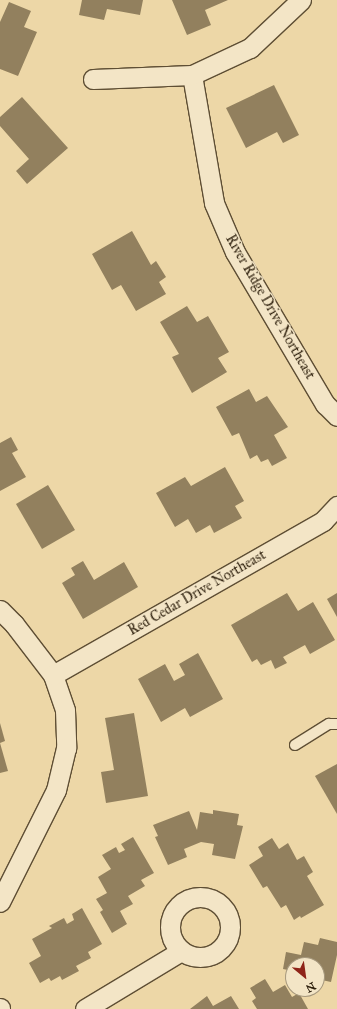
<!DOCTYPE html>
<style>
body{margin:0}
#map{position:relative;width:337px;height:1009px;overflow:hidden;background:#edd7a7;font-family:"IM FELL Great Primer",serif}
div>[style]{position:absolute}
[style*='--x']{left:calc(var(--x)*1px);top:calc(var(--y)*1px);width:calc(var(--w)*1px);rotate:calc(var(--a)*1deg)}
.building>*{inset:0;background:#92805e}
.roads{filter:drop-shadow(1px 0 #5e4e34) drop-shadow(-1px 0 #5e4e34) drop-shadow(0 1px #5e4e34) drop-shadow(0 -1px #5e4e34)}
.lane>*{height:10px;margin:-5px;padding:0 5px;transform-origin:5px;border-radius:5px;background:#f3e5c6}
.street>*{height:19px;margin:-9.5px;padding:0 9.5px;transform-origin:9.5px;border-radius:9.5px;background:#f3e5c6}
.street>.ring{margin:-9.5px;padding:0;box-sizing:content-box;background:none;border:19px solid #f3e5c6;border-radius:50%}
span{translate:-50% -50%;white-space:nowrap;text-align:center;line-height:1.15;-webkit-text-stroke:3px #f3e5c6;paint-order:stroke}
.street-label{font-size:14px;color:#2f210e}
.north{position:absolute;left:285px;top:957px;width:40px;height:40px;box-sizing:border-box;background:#f3e5c6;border:1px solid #a5977c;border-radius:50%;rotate:151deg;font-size:11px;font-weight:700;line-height:16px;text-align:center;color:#2f210e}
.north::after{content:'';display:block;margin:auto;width:14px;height:18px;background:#8f2418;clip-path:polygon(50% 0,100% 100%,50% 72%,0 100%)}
</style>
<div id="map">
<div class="building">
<i style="clip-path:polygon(82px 0,143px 0,140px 15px,107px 9px,104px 20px,79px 15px)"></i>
<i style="clip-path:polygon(172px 0,228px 0,205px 10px,211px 25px,187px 35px)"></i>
<i style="clip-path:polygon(9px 2px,31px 11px,24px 27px,37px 32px,18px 76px,0 69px,0 22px)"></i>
<i style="clip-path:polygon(274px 85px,299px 135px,283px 143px,277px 132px,246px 148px,226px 108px)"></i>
<i style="clip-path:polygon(22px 97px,68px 148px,27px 184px,16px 171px,29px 159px,0 126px,0 117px)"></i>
<i style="clip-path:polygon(132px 231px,151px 265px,156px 261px,166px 277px,159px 282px,166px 294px,136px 311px,121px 285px,112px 290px,92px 254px)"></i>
<i style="clip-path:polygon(187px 306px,197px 322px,208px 316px,229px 352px,218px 358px,227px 372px,192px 393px,172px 357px,179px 354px,160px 322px)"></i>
<i style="clip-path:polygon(249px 389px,256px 402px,267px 396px,288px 427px,274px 435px,287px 458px,272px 466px,268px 459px,261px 462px,257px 455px,250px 459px,239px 433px,232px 436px,216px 407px)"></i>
<i style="clip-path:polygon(11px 437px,18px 450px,12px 453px,26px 477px,0 491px,0 443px)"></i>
<i style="clip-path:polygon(225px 467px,244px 501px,235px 506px,242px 518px,214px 533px,210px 525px,196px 533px,188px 519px,175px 527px,156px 493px,185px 477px,191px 486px)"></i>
<i style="clip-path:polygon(48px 485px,75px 530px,42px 549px,16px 504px)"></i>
<i style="clip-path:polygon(83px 561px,94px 580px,124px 562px,138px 587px,83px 619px,62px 583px,75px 575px,71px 568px)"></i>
<i style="clip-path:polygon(287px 593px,298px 611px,313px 602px,335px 640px,310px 654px,305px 645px,283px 657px,287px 663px,275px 669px,271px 660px,261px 665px,257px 659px,252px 662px,231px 625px)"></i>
<i style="clip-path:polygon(337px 593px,337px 617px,327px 599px)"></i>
<i style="clip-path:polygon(198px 653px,223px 699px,190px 717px,185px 708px,161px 722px,138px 679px,165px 664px,174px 681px,185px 675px,179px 664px)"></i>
<i style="clip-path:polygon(134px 713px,148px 796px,106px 803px,101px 772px,114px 770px,105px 718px)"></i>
<i style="clip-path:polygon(0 723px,5px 741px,0 743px)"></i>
<i style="clip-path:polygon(0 743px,8px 771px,0 773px)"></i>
<i style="clip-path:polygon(337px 764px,337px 814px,315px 776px)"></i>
<i style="clip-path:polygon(213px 810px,239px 814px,237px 825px,243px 826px,235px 859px,212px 855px,214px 844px,201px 842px,184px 849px,187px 857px,168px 865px,155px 837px,158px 836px,153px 825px,189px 811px,197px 830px,200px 812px,213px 814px)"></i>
<i style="clip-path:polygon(133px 837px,154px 873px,141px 880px,145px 886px,128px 896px,133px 904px,120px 911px,127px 924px,112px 933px,100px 912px,103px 910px,96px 899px,107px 893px,98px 877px,111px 869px,102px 855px,116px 847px,119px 853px,125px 850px,121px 844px)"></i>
<i style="clip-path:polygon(272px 838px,279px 849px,288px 843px,297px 860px,304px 856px,313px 872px,307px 876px,324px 905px,301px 918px,300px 916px,294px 920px,286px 905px,281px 908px,267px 886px,263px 888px,249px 865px,263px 856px,258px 847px)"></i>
<i style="clip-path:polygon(82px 908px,102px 944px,88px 952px,91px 958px,76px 966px,79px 971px,62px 980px,60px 976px,51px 981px,49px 978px,40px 983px,29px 963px,41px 956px,32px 939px,52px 928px,49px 926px,64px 918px,67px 924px,74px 920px,72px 914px)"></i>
<i style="clip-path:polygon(320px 938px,337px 942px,337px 955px,331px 982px,317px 979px,317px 965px,293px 965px,293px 971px,283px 969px,286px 952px,301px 955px,304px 942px,318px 945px)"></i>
<i style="clip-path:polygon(265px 979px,273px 992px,285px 985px,292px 997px,299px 993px,308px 1009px,257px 1009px,252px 1001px,256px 998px,250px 988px)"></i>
<i style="clip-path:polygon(207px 996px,213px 1006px,231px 996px,239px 1009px,190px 1009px)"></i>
</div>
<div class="roads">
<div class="lane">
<i style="--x:295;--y:745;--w:40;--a:-32"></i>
<i style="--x:329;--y:724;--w:8;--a:0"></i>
</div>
<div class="street">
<i style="--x:192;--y:75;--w:130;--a:80.2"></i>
<i style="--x:214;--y:203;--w:53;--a:66.8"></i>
<i style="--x:235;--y:252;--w:177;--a:59.4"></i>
<i style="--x:325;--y:404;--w:17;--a:45"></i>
<i style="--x:93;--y:79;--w:99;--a:-2.3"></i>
<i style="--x:192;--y:75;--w:64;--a:-25"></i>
<i style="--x:250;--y:48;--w:70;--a:-43.3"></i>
<i style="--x:0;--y:610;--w:20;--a:45"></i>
<i style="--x:14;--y:624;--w:64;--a:52.6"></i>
<i style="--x:53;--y:675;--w:37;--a:71"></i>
<i style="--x:65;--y:710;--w:38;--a:88"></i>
<i style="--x:66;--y:748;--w:43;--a:103.4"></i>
<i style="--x:56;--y:790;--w:125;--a:116.6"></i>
<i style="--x:53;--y:675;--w:311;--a:-29.7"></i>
<i style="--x:323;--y:521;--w:21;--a:-47"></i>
<i class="ring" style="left:170px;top:897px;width:41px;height:41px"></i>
<i style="--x:0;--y:1008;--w:1;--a:90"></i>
<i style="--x:85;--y:1009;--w:112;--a:-31.1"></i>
</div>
</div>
<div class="street-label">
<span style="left:270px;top:307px;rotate:60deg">River Ridge Drive Northeast</span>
<span style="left:197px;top:593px;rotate:-30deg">Red Cedar Drive Northeast</span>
</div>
<div class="north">N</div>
</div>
